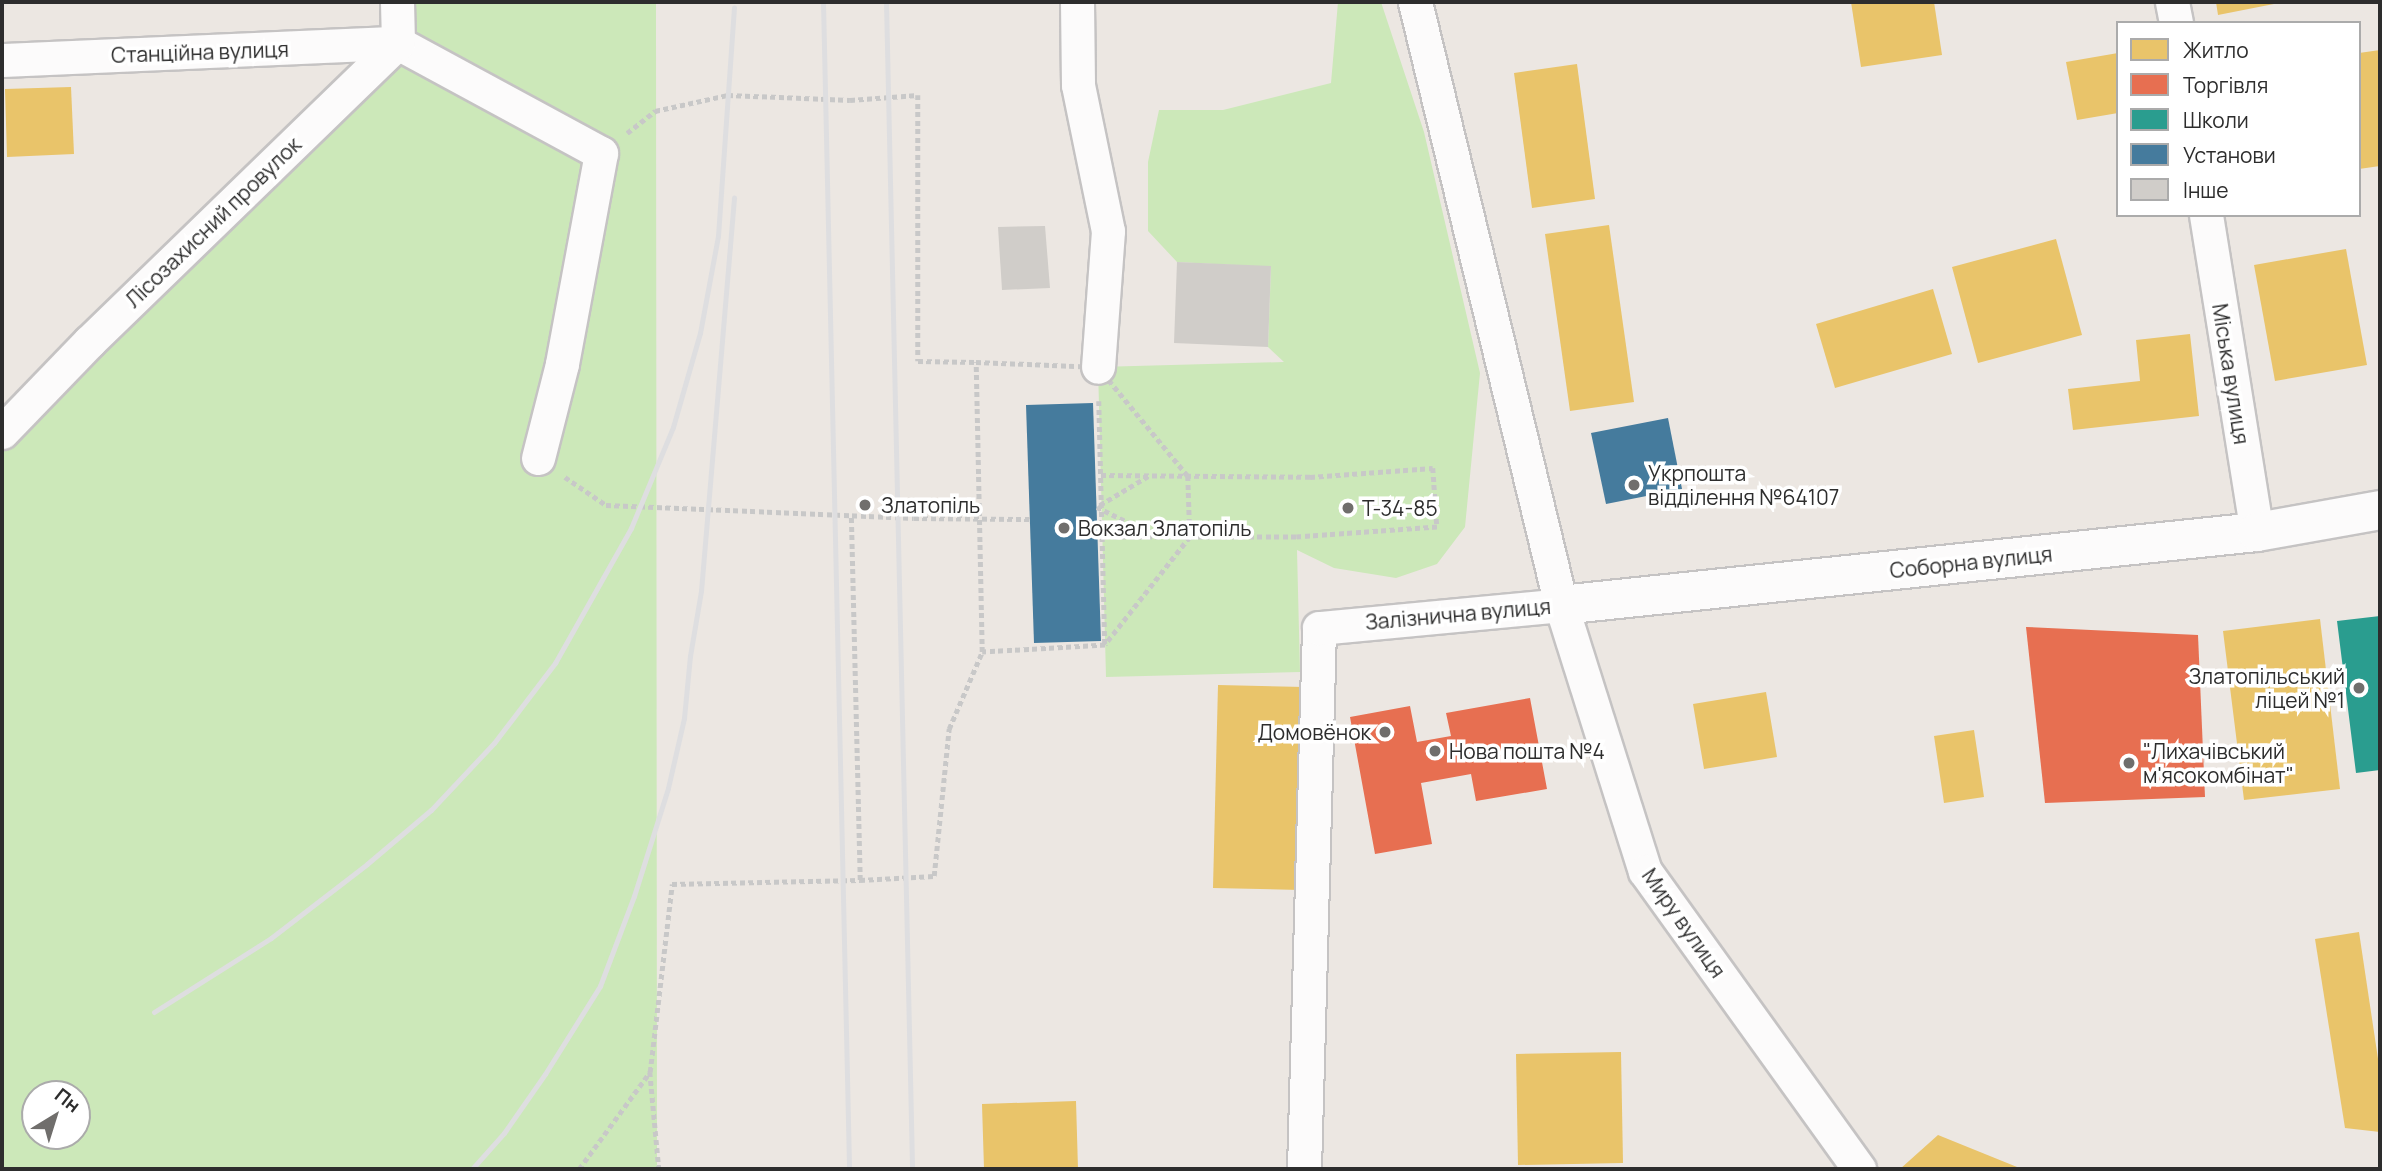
<!DOCTYPE html>
<meta charset="utf-8">
<style>
body{margin:0}
#map{position:relative;width:2382px;height:1171px;overflow:hidden;background:#ece7e2;font-family:Manrope,sans-serif}
div>[style]{position:absolute}
[style*='--x']{left:calc(var(--x)*1px);top:calc(var(--y)*1px);width:calc(var(--w)*1px);rotate:calc(var(--a)*1deg)}
.green>*{inset:0;background:#cce8b9}
.homes>*{inset:0;background:#e9c46a}
.shops>*{inset:0;background:#e76f51}
.schools>*{inset:0;background:#2a9d8f}
.public>*{inset:0;background:#457b9d}
.building>*{inset:0;background:#d0cdc9}
.path>*{height:4.5px;margin-top:-2.25px;transform-origin:0;background:repeating-linear-gradient(90deg,#c8c8c8 0 5px,transparent 0 8.5px)}
.roads{filter:drop-shadow(2px 0 #c5c3c3) drop-shadow(-2px 0 #c5c3c3) drop-shadow(0 2px #c5c3c3) drop-shadow(0 -2px #c5c3c3)}
.street>*{height:33px;margin:-16.5px;padding:0 16.5px;transform-origin:16.5px;border-radius:16.5px;background:#fcfbfb}
.secondary>*{height:38px;margin:-19px;padding:0 19px;transform-origin:19px;border-radius:19px;background:#fcfbfb}
.rail>*{height:5px;margin:-2.5px;padding:0 2.5px;transform-origin:2.5px;border-radius:2.5px;background:#dedee0}
.dots>*{width:19px;height:19px;translate:-50% -50%;box-sizing:border-box;border:4px solid #fff;border-radius:50%}
span{translate:-50% -50%;white-space:nowrap;text-align:center;line-height:1.15;-webkit-text-stroke:7px #fff;paint-order:stroke}
.street-label{font-size:21px;color:#2d2d2d}
.poi-label{font-size:21px;color:#2d2d2d}
.left{translate:0 -50%;text-align:left}
.right{translate:-100% -50%;text-align:right}
.frame{position:absolute;inset:0;border:4px solid #2d2d2d;pointer-events:none}
.legend{position:absolute;left:2116px;top:21px;width:245px;height:196px;box-sizing:border-box;background:#fff;border:2px solid #ababab;margin:0;padding:9px 12px;list-style:none;font-size:21px;color:#2d2d2d}
.legend li{display:flex;align-items:center;gap:14px;height:35px}
.legend b{width:35px;border:2px solid #ababab}
.north{position:absolute;left:21px;top:1080px;width:70px;height:70px;box-sizing:border-box;background:#fff;border:2px solid #ababab;border-radius:50%;rotate:38deg;font-size:19px;font-weight:700;line-height:28px;text-align:center;color:#2d2d2d}
.north::after{content:'';display:block;margin:auto;width:24px;height:32px;background:#706e6c;clip-path:polygon(50% 0,100% 100%,50% 72%,0 100%)}
</style>
<div id="map">
<div class="green">
<i style="clip-path:polygon(evenodd,397px 2px,656px 2px,657px 1169px,2px 1169px,2px 432px,398px 43px,397px 2px,35px 1094px,77px 1094px,77px 1136px,35px 1136px,35px 1094px)"></i>
<i style="clip-path:polygon(1338px 2px,1381px 2px,1424px 132px,1480px 373px,1465px 527px,1437px 564px,1396px 578px,1334px 568px,1297px 550px,1300px 672px,1106px 677px,1098px 367px,1284px 362px,1268px 347px,1271px 267px,1177px 262px,1148px 231px,1148px 162px,1159px 110px,1223px 110px,1331px 83px)"></i>
</div>
<div class="homes">
<i style="clip-path:polygon(1851px 2px,1934px 2px,1942px 55px,1861px 67px)"></i>
<i style="clip-path:polygon(2216px 2px,2279px 2px,2279px 3px,2218px 15px)"></i>
<i style="clip-path:polygon(2380px 50px,2380px 166px,2359px 169px,2359px 53px)"></i>
<i style="clip-path:polygon(2118px 53px,2118px 113px,2077px 120px,2066px 62px)"></i>
<i style="clip-path:polygon(1577px 64px,1595px 199px,1532px 208px,1514px 73px)"></i>
<i style="clip-path:polygon(71px 87px,74px 154px,7px 157px,5px 89px)"></i>
<i style="clip-path:polygon(1609px 225px,1634px 402px,1570px 411px,1545px 234px)"></i>
<i style="clip-path:polygon(2056px 239px,2082px 335px,1978px 363px,1952px 267px)"></i>
<i style="clip-path:polygon(2346px 249px,2367px 365px,2275px 381px,2254px 265px)"></i>
<i style="clip-path:polygon(1933px 289px,1952px 354px,1835px 388px,1816px 324px)"></i>
<i style="clip-path:polygon(2190px 334px,2199px 416px,2073px 430px,2068px 389px,2140px 381px,2136px 340px)"></i>
<i style="clip-path:polygon(2320px 619px,2340px 789px,2244px 800px,2223px 631px)"></i>
<i style="clip-path:polygon(1218px 685px,1304px 687px,1300px 890px,1213px 888px)"></i>
<i style="clip-path:polygon(1766px 692px,1777px 757px,1704px 769px,1693px 704px)"></i>
<i style="clip-path:polygon(1974px 730px,1984px 797px,1944px 803px,1934px 736px)"></i>
<i style="clip-path:polygon(2359px 932px,2380px 1072px,2380px 1132px,2345px 1128px,2315px 939px)"></i>
<i style="clip-path:polygon(1621px 1052px,1623px 1163px,1518px 1165px,1516px 1054px)"></i>
<i style="clip-path:polygon(1076px 1101px,1078px 1169px,984px 1169px,982px 1104px)"></i>
<i style="clip-path:polygon(1938px 1135px,2022px 1169px,1900px 1169px)"></i>
</div>
<div class="shops">
<i style="clip-path:polygon(2026px 627px,2198px 635px,2205px 797px,2045px 803px)"></i>
<i style="clip-path:polygon(1530px 698px,1547px 789px,1476px 801px,1471px 774px,1421px 783px,1432px 844px,1375px 854px,1350px 717px,1410px 706px,1417px 742px,1451px 736px,1446px 713px)"></i>
</div>
<div class="schools">
<i style="clip-path:polygon(2380px 616px,2380px 770px,2356px 773px,2337px 621px)"></i>
</div>
<div class="public">
<i style="clip-path:polygon(1093px 403px,1101px 641px,1034px 643px,1026px 405px)"></i>
<i style="clip-path:polygon(1668px 418px,1682px 489px,1606px 504px,1591px 433px)"></i>
</div>
<div class="building">
<i style="clip-path:polygon(1045px 226px,1050px 288px,1002px 290px,998px 227px)"></i>
<i style="clip-path:polygon(1177px 262px,1271px 266px,1268px 347px,1174px 343px)"></i>
</div>
<div class="path">
<i style="--x:627;--y:133;--w:36;--a:-38"></i>
<i style="--x:655;--y:111;--w:75;--a:-12.4"></i>
<i style="--x:728;--y:95;--w:122;--a:2.3"></i>
<i style="--x:850;--y:100;--w:68;--a:-4.2"></i>
<i style="--x:918;--y:95;--w:266;--a:90"></i>
<i style="--x:918;--y:361;--w:58;--a:1"></i>
<i style="--x:976;--y:362;--w:122;--a:2.3"></i>
<i style="--x:1098;--y:367;--w:141;--a:50.5"></i>
<i style="--x:1188;--y:476;--w:61;--a:88.1"></i>
<i style="--x:1190;--y:537;--w:137;--a:128.2"></i>
<i style="--x:1105;--y:645;--w:123;--a:176.7"></i>
<i style="--x:982;--y:652;--w:290;--a:-91.2"></i>
<i style="--x:1099;--y:401;--w:243;--a:88.6"></i>
<i style="--x:1101;--y:475;--w:209;--a:0.5"></i>
<i style="--x:1310;--y:477;--w:123;--a:-4.2"></i>
<i style="--x:1433;--y:468;--w:59;--a:86.1"></i>
<i style="--x:1437;--y:527;--w:141;--a:175.9"></i>
<i style="--x:1296;--y:537;--w:194;--a:180"></i>
<i style="--x:565;--y:477;--w:50;--a:34.3"></i>
<i style="--x:606;--y:505;--w:308;--a:2.4"></i>
<i style="--x:914;--y:518;--w:116;--a:0.5"></i>
<i style="--x:1100;--y:505;--w:58;--a:-31"></i>
<i style="--x:1097;--y:507;--w:64;--a:26.2"></i>
<i style="--x:860;--y:880;--w:74;--a:-3.1"></i>
<i style="--x:934;--y:876;--w:148;--a:-84.2"></i>
<i style="--x:949;--y:729;--w:84;--a:-66.8"></i>
<i style="--x:650;--y:1072;--w:97;--a:84.7"></i>
<i style="--x:579;--y:1169;--w:120;--a:-53.8"></i>
<i style="--x:650;--y:1072;--w:189;--a:-83.3"></i>
<i style="--x:672;--y:884;--w:188;--a:-1.2"></i>
<i style="--x:860;--y:880;--w:365;--a:-91.4"></i>
</div>
<div class="roads">
<div class="street">
<i style="--x:1077;--y:2;--w:83;--a:89.3"></i>
<i style="--x:1078;--y:85;--w:149;--a:78.4"></i>
<i style="--x:1108;--y:231;--w:136;--a:94.2"></i>
<i style="--x:2172;--y:2;--w:21;--a:79"></i>
<i style="--x:398;--y:43;--w:231;--a:28.5"></i>
<i style="--x:601;--y:153;--w:215;--a:100.5"></i>
<i style="--x:562;--y:364;--w:97;--a:104.3"></i>
<i style="--x:2;--y:60;--w:396;--a:-2.5"></i>
<i style="--x:2206;--y:215;--w:321;--a:80.9"></i>
<i style="--x:2;--y:432;--w:125;--a:-46"></i>
<i style="--x:89;--y:342;--w:430;--a:-44.1"></i>
<i style="--x:398;--y:43;--w:41;--a:-91.4"></i>
<i style="--x:1561;--y:605;--w:279;--a:72.5"></i>
<i style="--x:1645;--y:871;--w:367;--a:54.3"></i>
<i style="--x:1304;--y:1169;--w:541;--a:-88.41"></i>
<i style="--x:1319;--y:628;--w:243;--a:-5.4"></i>
<i style="--x:1561;--y:605;--w:620;--a:-103.61"></i>
</div>
<div class="secondary">
<i style="--x:1561;--y:605;--w:700;--a:-5.99"></i>
<i style="--x:2257;--y:532;--w:125;--a:-10.1"></i>
</div>
</div>
<div class="rail">
<i style="--x:823;--y:2;--w:1167;--a:88.72"></i>
<i style="--x:886;--y:2;--w:1167;--a:88.72"></i>
<i style="--x:154;--y:1012;--w:138;--a:-32.3"></i>
<i style="--x:271;--y:938;--w:121;--a:-37.6"></i>
<i style="--x:367;--y:864;--w:84;--a:-40.2"></i>
<i style="--x:431;--y:810;--w:92;--a:-46.8"></i>
<i style="--x:494;--y:743;--w:101;--a:-52.7"></i>
<i style="--x:555;--y:663;--w:155;--a:-60.6"></i>
<i style="--x:631;--y:528;--w:109;--a:-67.4"></i>
<i style="--x:673;--y:427;--w:98;--a:-74"></i>
<i style="--x:700;--y:333;--w:99;--a:-79.5"></i>
<i style="--x:718;--y:236;--w:229;--a:-86"></i>
<i style="--x:472;--y:1169;--w:48;--a:-48.4"></i>
<i style="--x:504;--y:1133;--w:72;--a:-55.2"></i>
<i style="--x:545;--y:1074;--w:104;--a:-58"></i>
<i style="--x:600;--y:986;--w:96;--a:-69.3"></i>
<i style="--x:634;--y:896;--w:113;--a:-72.5"></i>
<i style="--x:668;--y:788;--w:72;--a:-77.1"></i>
<i style="--x:684;--y:718;--w:62;--a:-84.5"></i>
<i style="--x:690;--y:656;--w:66;--a:-80.4"></i>
<i style="--x:701;--y:591;--w:395;--a:-85.2"></i>
</div>
<div class="dots">
<i style="left:1634px;top:485px;background:#706e6c"></i>
<i style="left:865px;top:505px;background:#706e6c"></i>
<i style="left:1348px;top:508px;background:#706e6c"></i>
<i style="left:1064px;top:528px;background:#706e6c"></i>
<i style="left:2359px;top:688px;background:#706e6c"></i>
<i style="left:1385px;top:732px;background:#706e6c"></i>
<i style="left:1435px;top:751px;background:#706e6c"></i>
<i style="left:2129px;top:763px;background:#706e6c"></i>
</div>
<div class="street-label">
<span style="left:200px;top:52px;rotate:-2deg">Станційна вулиця</span>
<span style="left:213px;top:222px;rotate:-44deg">Лісозахисний провулок</span>
<span style="left:2231px;top:374px;rotate:81deg">Міська вулиця</span>
<span style="left:1971px;top:562px;rotate:-6deg">Соборна вулиця</span>
<span style="left:1458px;top:614px;rotate:-5deg">Залізнична вулиця</span>
<span style="left:1684px;top:923px;rotate:55deg">Миру вулиця</span>
</div>
<div class="poi-label">
<span class="left" style="left:1648px;top:485px">Укрпошта<br>відділення №64107</span>
<span class="left" style="left:881px;top:505px">Златопіль</span>
<span class="left" style="left:1362px;top:508px">Т-34-85</span>
<span class="left" style="left:1078px;top:528px">Вокзал Златопіль</span>
<span class="right" style="left:2345px;top:688px">Златопільський<br>ліцей №1</span>
<span class="right" style="left:1371px;top:732px">Домовёнок</span>
<span class="left" style="left:1449px;top:751px">Нова пошта №4</span>
<span class="left" style="left:2143px;top:763px">"Лихачівський<br>м'ясокомбінат"</span>
</div>
<div class="frame"></div>
<ul class="legend">
<li><b style="height:19px;background:#e9c46a"></b>Житло</li>
<li><b style="height:19px;background:#e76f51"></b>Торгівля</li>
<li><b style="height:19px;background:#2a9d8f"></b>Школи</li>
<li><b style="height:19px;background:#457b9d"></b>Установи</li>
<li><b style="height:19px;background:#d0cdc9"></b>Інше</li>
</ul>
<div class="north">Пн</div>
</div>
